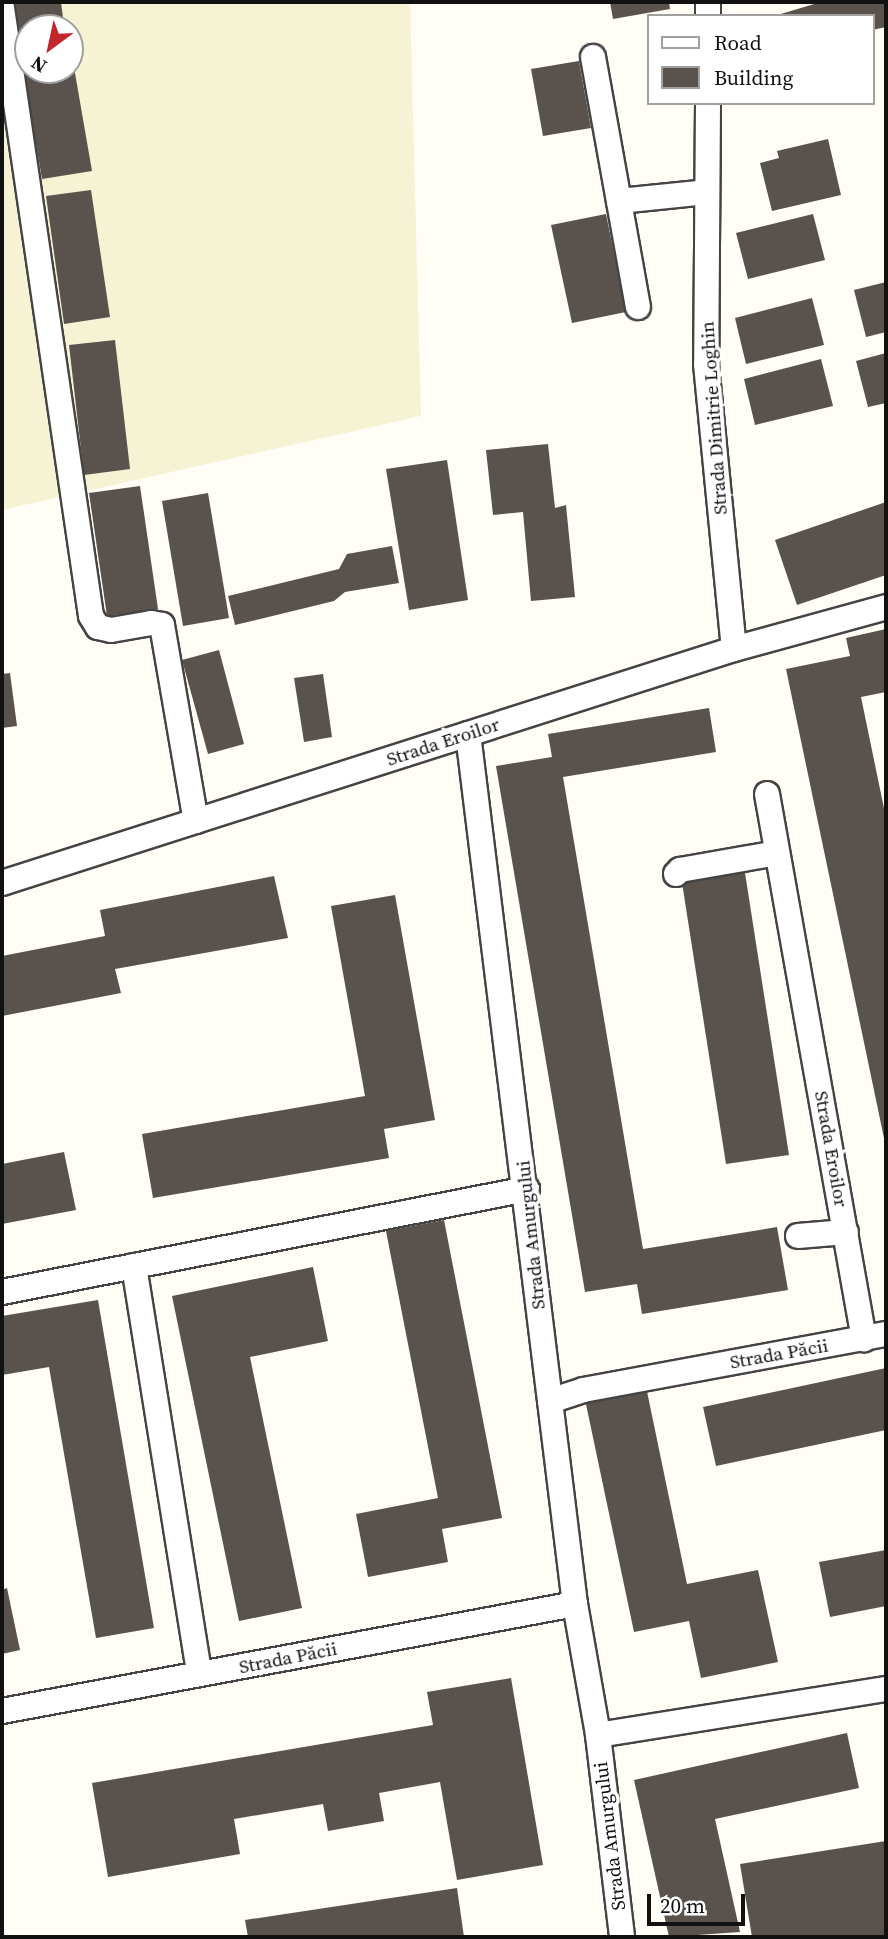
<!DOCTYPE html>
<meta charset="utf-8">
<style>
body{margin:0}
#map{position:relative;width:888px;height:1939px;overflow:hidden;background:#fffdf5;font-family:"Source Serif 4",serif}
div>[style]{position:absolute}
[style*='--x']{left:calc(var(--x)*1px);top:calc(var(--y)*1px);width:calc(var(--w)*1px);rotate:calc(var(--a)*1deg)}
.farmland>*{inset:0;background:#f6f3d4}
.building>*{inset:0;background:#5a524d}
.roads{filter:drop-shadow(2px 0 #444) drop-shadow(-2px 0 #444) drop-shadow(0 2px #444) drop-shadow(0 -2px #444)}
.minor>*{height:24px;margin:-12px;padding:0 12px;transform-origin:12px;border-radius:12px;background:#fff}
span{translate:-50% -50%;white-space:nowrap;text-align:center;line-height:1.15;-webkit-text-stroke:7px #fff;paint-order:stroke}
.street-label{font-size:19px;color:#111}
.frame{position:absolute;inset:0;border:4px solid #111;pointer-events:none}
.legend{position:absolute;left:647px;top:14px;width:228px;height:91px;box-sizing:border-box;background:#fff;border:2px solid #a0a0a0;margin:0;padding:9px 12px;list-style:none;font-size:21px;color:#111}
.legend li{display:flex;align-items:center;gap:14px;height:35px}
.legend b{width:35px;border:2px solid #a0a0a0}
.north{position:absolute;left:14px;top:14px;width:70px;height:70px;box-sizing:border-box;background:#fff;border:2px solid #a0a0a0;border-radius:50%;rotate:213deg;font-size:19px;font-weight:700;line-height:28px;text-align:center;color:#111}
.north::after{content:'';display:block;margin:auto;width:24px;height:32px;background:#c4262e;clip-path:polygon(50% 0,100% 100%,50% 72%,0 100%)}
.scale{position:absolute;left:647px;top:1894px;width:98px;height:32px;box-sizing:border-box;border:4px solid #111;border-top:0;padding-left:9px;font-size:21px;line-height:24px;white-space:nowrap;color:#111;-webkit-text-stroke:5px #fff;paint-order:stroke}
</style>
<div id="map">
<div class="farmland">
<i style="clip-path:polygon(evenodd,2px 2px,410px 2px,421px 416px,2px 510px,2px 2px,28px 28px,70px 28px,70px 70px,28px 70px,28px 28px)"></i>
</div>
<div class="building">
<i style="clip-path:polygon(15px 2px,61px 2px,64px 26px,28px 28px,20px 33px)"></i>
<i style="clip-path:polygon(610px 2px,669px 2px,670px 9px,613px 19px)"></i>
<i style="clip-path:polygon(821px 2px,886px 2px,886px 27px,872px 30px,872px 16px,774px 16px)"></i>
<i style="clip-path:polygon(28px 49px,28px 70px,70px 70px,71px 50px,92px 171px,42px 179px,20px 51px)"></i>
<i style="clip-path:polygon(579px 61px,591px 128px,543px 136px,531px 69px)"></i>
<i style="clip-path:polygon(828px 139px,841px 195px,772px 211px,760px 163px,779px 158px,777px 151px)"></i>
<i style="clip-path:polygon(91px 190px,110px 317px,64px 324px,46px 196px)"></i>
<i style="clip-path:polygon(606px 214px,626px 312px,572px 323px,551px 225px)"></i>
<i style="clip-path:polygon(813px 214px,825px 260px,748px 279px,736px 233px)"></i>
<i style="clip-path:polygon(886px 282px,886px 332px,866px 337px,854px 290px)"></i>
<i style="clip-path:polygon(812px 298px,824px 345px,746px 364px,735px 318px)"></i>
<i style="clip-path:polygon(115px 340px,130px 469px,84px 475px,69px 345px)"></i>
<i style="clip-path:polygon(886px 353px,886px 403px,868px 407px,856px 361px)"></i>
<i style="clip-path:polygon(821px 359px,833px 406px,755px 425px,744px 379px)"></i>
<i style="clip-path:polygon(548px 444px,555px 508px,566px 505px,575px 597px,531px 601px,523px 512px,493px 515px,486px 450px)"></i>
<i style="clip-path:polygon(447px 460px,468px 600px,409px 610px,386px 469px)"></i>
<i style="clip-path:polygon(140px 486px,158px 609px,107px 616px,89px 493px)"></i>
<i style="clip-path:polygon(208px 493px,229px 618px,183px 626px,162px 501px)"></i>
<i style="clip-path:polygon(886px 502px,886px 575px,797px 605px,775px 540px)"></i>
<i style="clip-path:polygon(392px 546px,399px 583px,345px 592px,334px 601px,235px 625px,228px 596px,339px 569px,347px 554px)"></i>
<i style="clip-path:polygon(886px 629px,886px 692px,861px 697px,886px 818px,885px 1143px,786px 669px,850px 656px,846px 638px)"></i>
<i style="clip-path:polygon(219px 650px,244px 744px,208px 754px,182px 660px)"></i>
<i style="clip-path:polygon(10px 673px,17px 726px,2px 728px,2px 674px)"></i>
<i style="clip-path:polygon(323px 674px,332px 737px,304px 742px,294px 678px)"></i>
<i style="clip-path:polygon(709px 708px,716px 752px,563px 777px,643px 1249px,777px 1227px,788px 1290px,642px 1314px,637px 1284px,585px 1292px,496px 766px,552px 757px,548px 734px)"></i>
<i style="clip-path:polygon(743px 860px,789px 1155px,726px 1164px,680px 870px)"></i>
<i style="clip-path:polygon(274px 876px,288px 938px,115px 969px,121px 993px,2px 1016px,2px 956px,105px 936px,100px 910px)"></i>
<i style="clip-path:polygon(395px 895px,435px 1120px,384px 1129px,389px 1158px,153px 1198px,142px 1134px,365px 1096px,331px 906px)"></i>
<i style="clip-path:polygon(64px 1152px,76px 1210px,2px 1224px,2px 1164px)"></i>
<i style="clip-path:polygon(444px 1220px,502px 1518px,442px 1529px,448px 1562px,368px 1577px,356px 1514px,438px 1498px,386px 1231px)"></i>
<i style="clip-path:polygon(313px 1267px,328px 1341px,250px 1357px,302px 1608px,239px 1621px,172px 1296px)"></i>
<i style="clip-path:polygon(98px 1300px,154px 1628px,96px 1638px,49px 1367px,2px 1375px,2px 1316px)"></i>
<i style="clip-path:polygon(886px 1368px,886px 1430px,716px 1466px,703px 1407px)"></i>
<i style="clip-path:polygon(644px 1377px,687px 1584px,758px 1570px,778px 1662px,701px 1678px,689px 1621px,634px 1632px,583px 1390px)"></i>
<i style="clip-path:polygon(886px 1550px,886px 1606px,830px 1617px,819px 1562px)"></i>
<i style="clip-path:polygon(7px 1588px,20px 1650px,2px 1654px,2px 1590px)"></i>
<i style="clip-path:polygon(511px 1678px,543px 1865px,457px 1880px,440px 1782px,379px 1793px,384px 1821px,328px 1831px,323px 1804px,234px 1819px,240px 1854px,108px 1877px,92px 1783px,433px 1725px,427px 1692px)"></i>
<i style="clip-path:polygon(847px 1733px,859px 1788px,715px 1819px,740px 1932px,669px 1937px,634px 1780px)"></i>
<i style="clip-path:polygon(886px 1841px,886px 1937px,752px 1937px,740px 1864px)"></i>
<i style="clip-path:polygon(457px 1888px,464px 1937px,248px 1937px,245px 1920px)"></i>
</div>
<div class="roads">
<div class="minor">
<i style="--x:2;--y:8;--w:614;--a:81.67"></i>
<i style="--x:91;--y:616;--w:13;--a:58"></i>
<i style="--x:98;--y:627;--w:13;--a:13"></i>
<i style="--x:111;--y:630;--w:41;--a:-9.9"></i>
<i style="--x:151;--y:623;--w:11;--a:10"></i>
<i style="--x:162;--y:625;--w:199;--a:80.2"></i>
<i style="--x:708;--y:16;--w:14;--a:-90"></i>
<i style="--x:593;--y:57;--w:254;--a:79.8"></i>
<i style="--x:708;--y:103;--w:261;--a:90.4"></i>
<i style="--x:706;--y:364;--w:286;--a:84.4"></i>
<i style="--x:619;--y:201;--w:88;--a:-5.8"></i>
<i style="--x:468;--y:734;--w:877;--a:82.99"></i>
<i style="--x:575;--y:1604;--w:133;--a:80"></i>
<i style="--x:598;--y:1735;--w:203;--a:83.2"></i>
<i style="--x:767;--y:794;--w:554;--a:79.91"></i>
<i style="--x:676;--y:874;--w:6;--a:-45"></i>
<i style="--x:680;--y:870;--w:98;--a:-9.9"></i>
<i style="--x:2;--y:883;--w:768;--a:-17.73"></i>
<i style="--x:734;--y:649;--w:158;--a:-15.4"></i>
<i style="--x:798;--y:1236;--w:48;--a:-4.8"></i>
<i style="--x:134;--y:1266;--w:413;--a:80.9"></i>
<i style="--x:2;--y:1292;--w:535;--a:-11.1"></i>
<i style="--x:550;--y:1401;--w:35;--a:-18"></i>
<i style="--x:583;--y:1390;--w:308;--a:-10.5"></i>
<i style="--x:2;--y:1711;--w:583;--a:-10.58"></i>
<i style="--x:598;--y:1735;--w:292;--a:-9.1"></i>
</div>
</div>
<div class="street-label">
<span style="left:714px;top:418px;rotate:-94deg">Strada Dimitrie Loghin</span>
<span style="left:443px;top:742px;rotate:-18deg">Strada Eroilor</span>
<span style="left:831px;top:1149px;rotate:80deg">Strada Eroilor</span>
<span style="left:531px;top:1235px;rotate:-96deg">Strada Amurgului</span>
<span style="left:779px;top:1354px;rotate:-10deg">Strada Păcii</span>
<span style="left:288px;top:1658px;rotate:-11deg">Strada Păcii</span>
<span style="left:610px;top:1836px;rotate:-97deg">Strada Amurgului</span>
</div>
<div class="frame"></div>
<ul class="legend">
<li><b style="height:9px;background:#fff"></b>Road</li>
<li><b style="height:19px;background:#5a524d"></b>Building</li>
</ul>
<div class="north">N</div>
<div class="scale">20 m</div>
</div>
